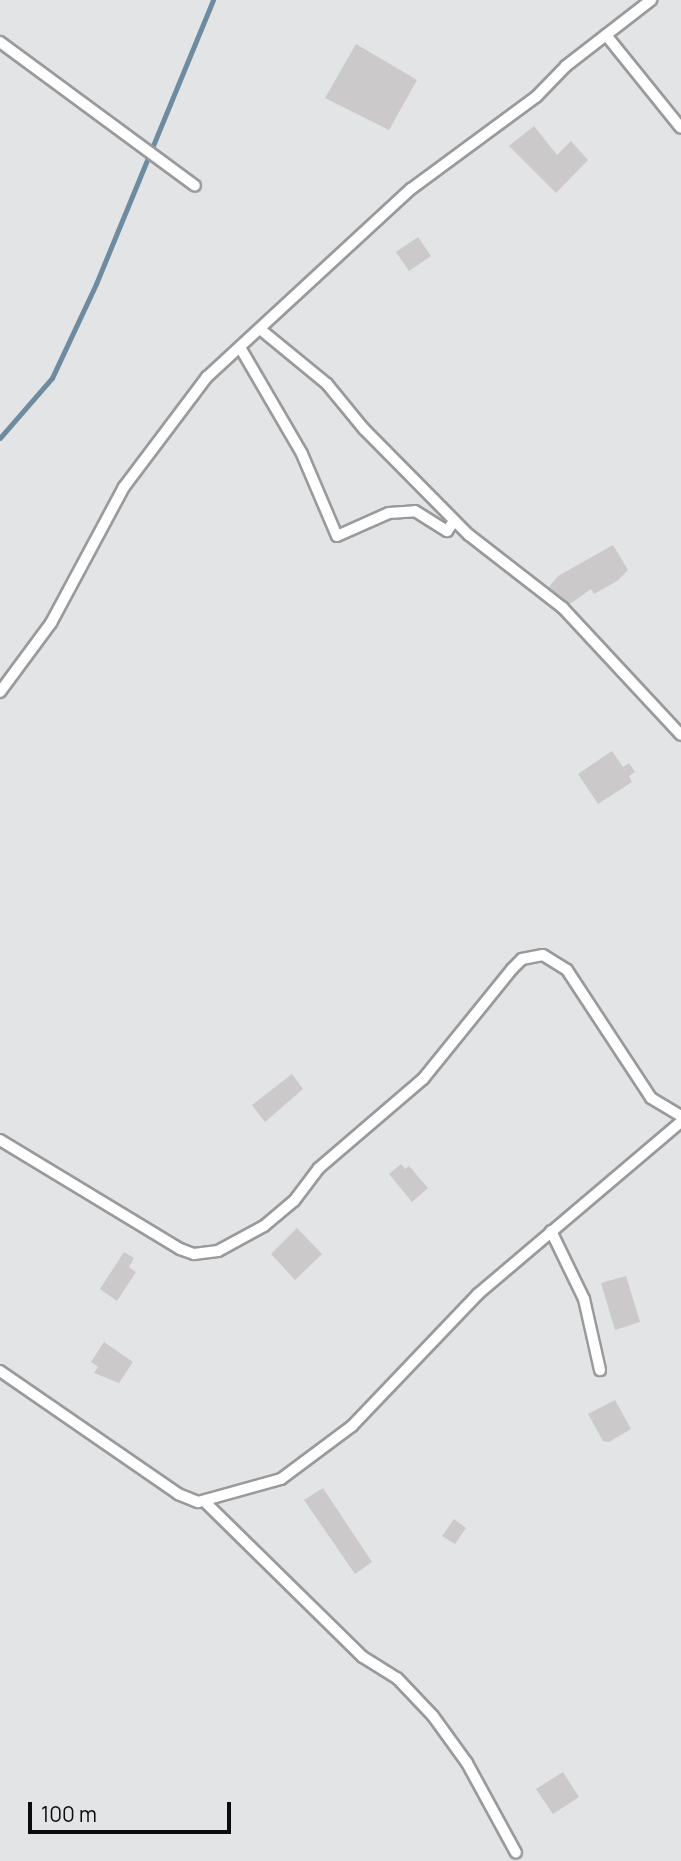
<!DOCTYPE html>
<style>
body{margin:0}
#map{position:relative;width:681px;height:1861px;overflow:hidden;background:#e3e4e6;font-family:Manrope,sans-serif}
div>[style]{position:absolute}
[style*='--x']{left:calc(var(--x)*1px);top:calc(var(--y)*1px);width:calc(var(--w)*1px);rotate:calc(var(--a)*1deg)}
.stream>*{height:4.5px;margin:-2.25px;padding:0 2.25px;transform-origin:2.25px;border-radius:2.25px;background:#6e8b9f}
.building>*{inset:0;background:#cbc9ca}
.roads{filter:drop-shadow(2px 0 #999a9c) drop-shadow(-2px 0 #999a9c) drop-shadow(0 2px #999a9c) drop-shadow(0 -2px #999a9c)}
.street>*{height:10px;margin:-5px;padding:0 5px;transform-origin:5px;border-radius:5px;background:#fff}
span{translate:-50% -50%;white-space:nowrap;text-align:center;line-height:1.15;-webkit-text-stroke:6px #e3e4e6;paint-order:stroke}
.scale{position:absolute;left:28px;top:1802px;width:203px;height:32px;box-sizing:border-box;border:4px solid #0c0c0c;border-top:0;padding-left:9px;font-size:21px;line-height:24px;white-space:nowrap;color:#0c0c0c;-webkit-text-stroke:5px #e3e4e6;paint-order:stroke}
</style>
<div id="map">
<div class="stream">
<i style="--x:0;--y:438;--w:79;--a:-49.1"></i>
<i style="--x:52;--y:378;--w:104;--a:-64.9"></i>
<i style="--x:96;--y:284;--w:307;--a:-67.6"></i>
</div>
<div class="building">
<i style="clip-path:polygon(356px 44px,417px 80px,389px 130px,325px 98px)"></i>
<i style="clip-path:polygon(534px 126px,557px 155px,571px 141px,588px 160px,556px 193px,509px 146px)"></i>
<i style="clip-path:polygon(418px 237px,431px 256px,409px 271px,396px 252px)"></i>
<i style="clip-path:polygon(613px 545px,628px 570px,617px 581px,594px 594px,591px 589px,570px 604px,549px 587px,558px 576px)"></i>
<i style="clip-path:polygon(612px 751px,623px 767px,629px 763px,635px 772px,629px 776px,632px 782px,598px 804px,578px 774px)"></i>
<i style="clip-path:polygon(292px 1074px,303px 1089px,265px 1122px,252px 1105px)"></i>
<i style="clip-path:polygon(401px 1164px,405px 1169px,409px 1166px,428px 1188px,412px 1202px,389px 1174px)"></i>
<i style="clip-path:polygon(297px 1228px,322px 1254px,295px 1280px,271px 1254px)"></i>
<i style="clip-path:polygon(124px 1252px,134px 1258px,129px 1267px,136px 1272px,117px 1301px,100px 1289px)"></i>
<i style="clip-path:polygon(626px 1276px,640px 1322px,615px 1330px,601px 1283px)"></i>
<i style="clip-path:polygon(104px 1342px,133px 1362px,119px 1383px,94px 1373px,98px 1367px,91px 1362px)"></i>
<i style="clip-path:polygon(615px 1400px,631px 1429px,609px 1442px,603px 1441px,588px 1414px)"></i>
<i style="clip-path:polygon(323px 1488px,372px 1562px,355px 1574px,304px 1500px)"></i>
<i style="clip-path:polygon(454px 1519px,466px 1528px,455px 1544px,442px 1536px)"></i>
<i style="clip-path:polygon(563px 1772px,579px 1797px,553px 1814px,536px 1789px)"></i>
</div>
<div class="roads">
<div class="street">
<i style="--x:606;--y:35;--w:119;--a:51.1"></i>
<i style="--x:0;--y:42;--w:242;--a:36.4"></i>
<i style="--x:260;--y:329;--w:87;--a:39.4"></i>
<i style="--x:327;--y:384;--w:58;--a:50.6"></i>
<i style="--x:364;--y:429;--w:149;--a:45.3"></i>
<i style="--x:469;--y:535;--w:119;--a:37.8"></i>
<i style="--x:563;--y:608;--w:173;--a:47.1"></i>
<i style="--x:241;--y:349;--w:121;--a:59.8"></i>
<i style="--x:302;--y:454;--w:89;--a:66.9"></i>
<i style="--x:337;--y:536;--w:57;--a:-23.9"></i>
<i style="--x:389;--y:513;--w:26;--a:-4"></i>
<i style="--x:415;--y:511;--w:38;--a:32"></i>
<i style="--x:447;--y:531;--w:12;--a:-55"></i>
<i style="--x:0;--y:692;--w:86;--a:-53.5"></i>
<i style="--x:51;--y:623;--w:154;--a:-61.8"></i>
<i style="--x:124;--y:487;--w:138;--a:-53"></i>
<i style="--x:207;--y:377;--w:277;--a:-42.7"></i>
<i style="--x:411;--y:189;--w:155;--a:-36.4"></i>
<i style="--x:536;--y:97;--w:43;--a:-45.9"></i>
<i style="--x:566;--y:66;--w:108;--a:-37.8"></i>
<i style="--x:0;--y:1140;--w:210;--a:31.2"></i>
<i style="--x:180;--y:1249;--w:15;--a:20"></i>
<i style="--x:194;--y:1254;--w:24;--a:-7"></i>
<i style="--x:218;--y:1251;--w:52;--a:-28.5"></i>
<i style="--x:264;--y:1226;--w:39;--a:-40"></i>
<i style="--x:294;--y:1201;--w:41;--a:-52.9"></i>
<i style="--x:319;--y:1168;--w:137;--a:-40.6"></i>
<i style="--x:423;--y:1079;--w:141;--a:-51"></i>
<i style="--x:512;--y:969;--w:14;--a:-45"></i>
<i style="--x:522;--y:959;--w:21;--a:-11"></i>
<i style="--x:543;--y:955;--w:28;--a:32"></i>
<i style="--x:567;--y:970;--w:153;--a:56.7"></i>
<i style="--x:651;--y:1098;--w:35;--a:31"></i>
<i style="--x:551;--y:1231;--w:76;--a:64.1"></i>
<i style="--x:584;--y:1299;--w:73;--a:77.3"></i>
<i style="--x:0;--y:1371;--w:216;--a:34.6"></i>
<i style="--x:178;--y:1494;--w:22;--a:22"></i>
<i style="--x:198;--y:1502;--w:86;--a:-15.5"></i>
<i style="--x:281;--y:1479;--w:89;--a:-36.7"></i>
<i style="--x:352;--y:1426;--w:182;--a:-46.3"></i>
<i style="--x:478;--y:1294;--w:266;--a:-40.3"></i>
<i style="--x:205;--y:1502;--w:221;--a:44.5"></i>
<i style="--x:363;--y:1657;--w:40;--a:32"></i>
<i style="--x:397;--y:1678;--w:52;--a:46.5"></i>
<i style="--x:433;--y:1716;--w:58;--a:54.1"></i>
<i style="--x:467;--y:1763;--w:102;--a:61.4"></i>
</div>
</div>
<div class="scale">100 m</div>
</div>
